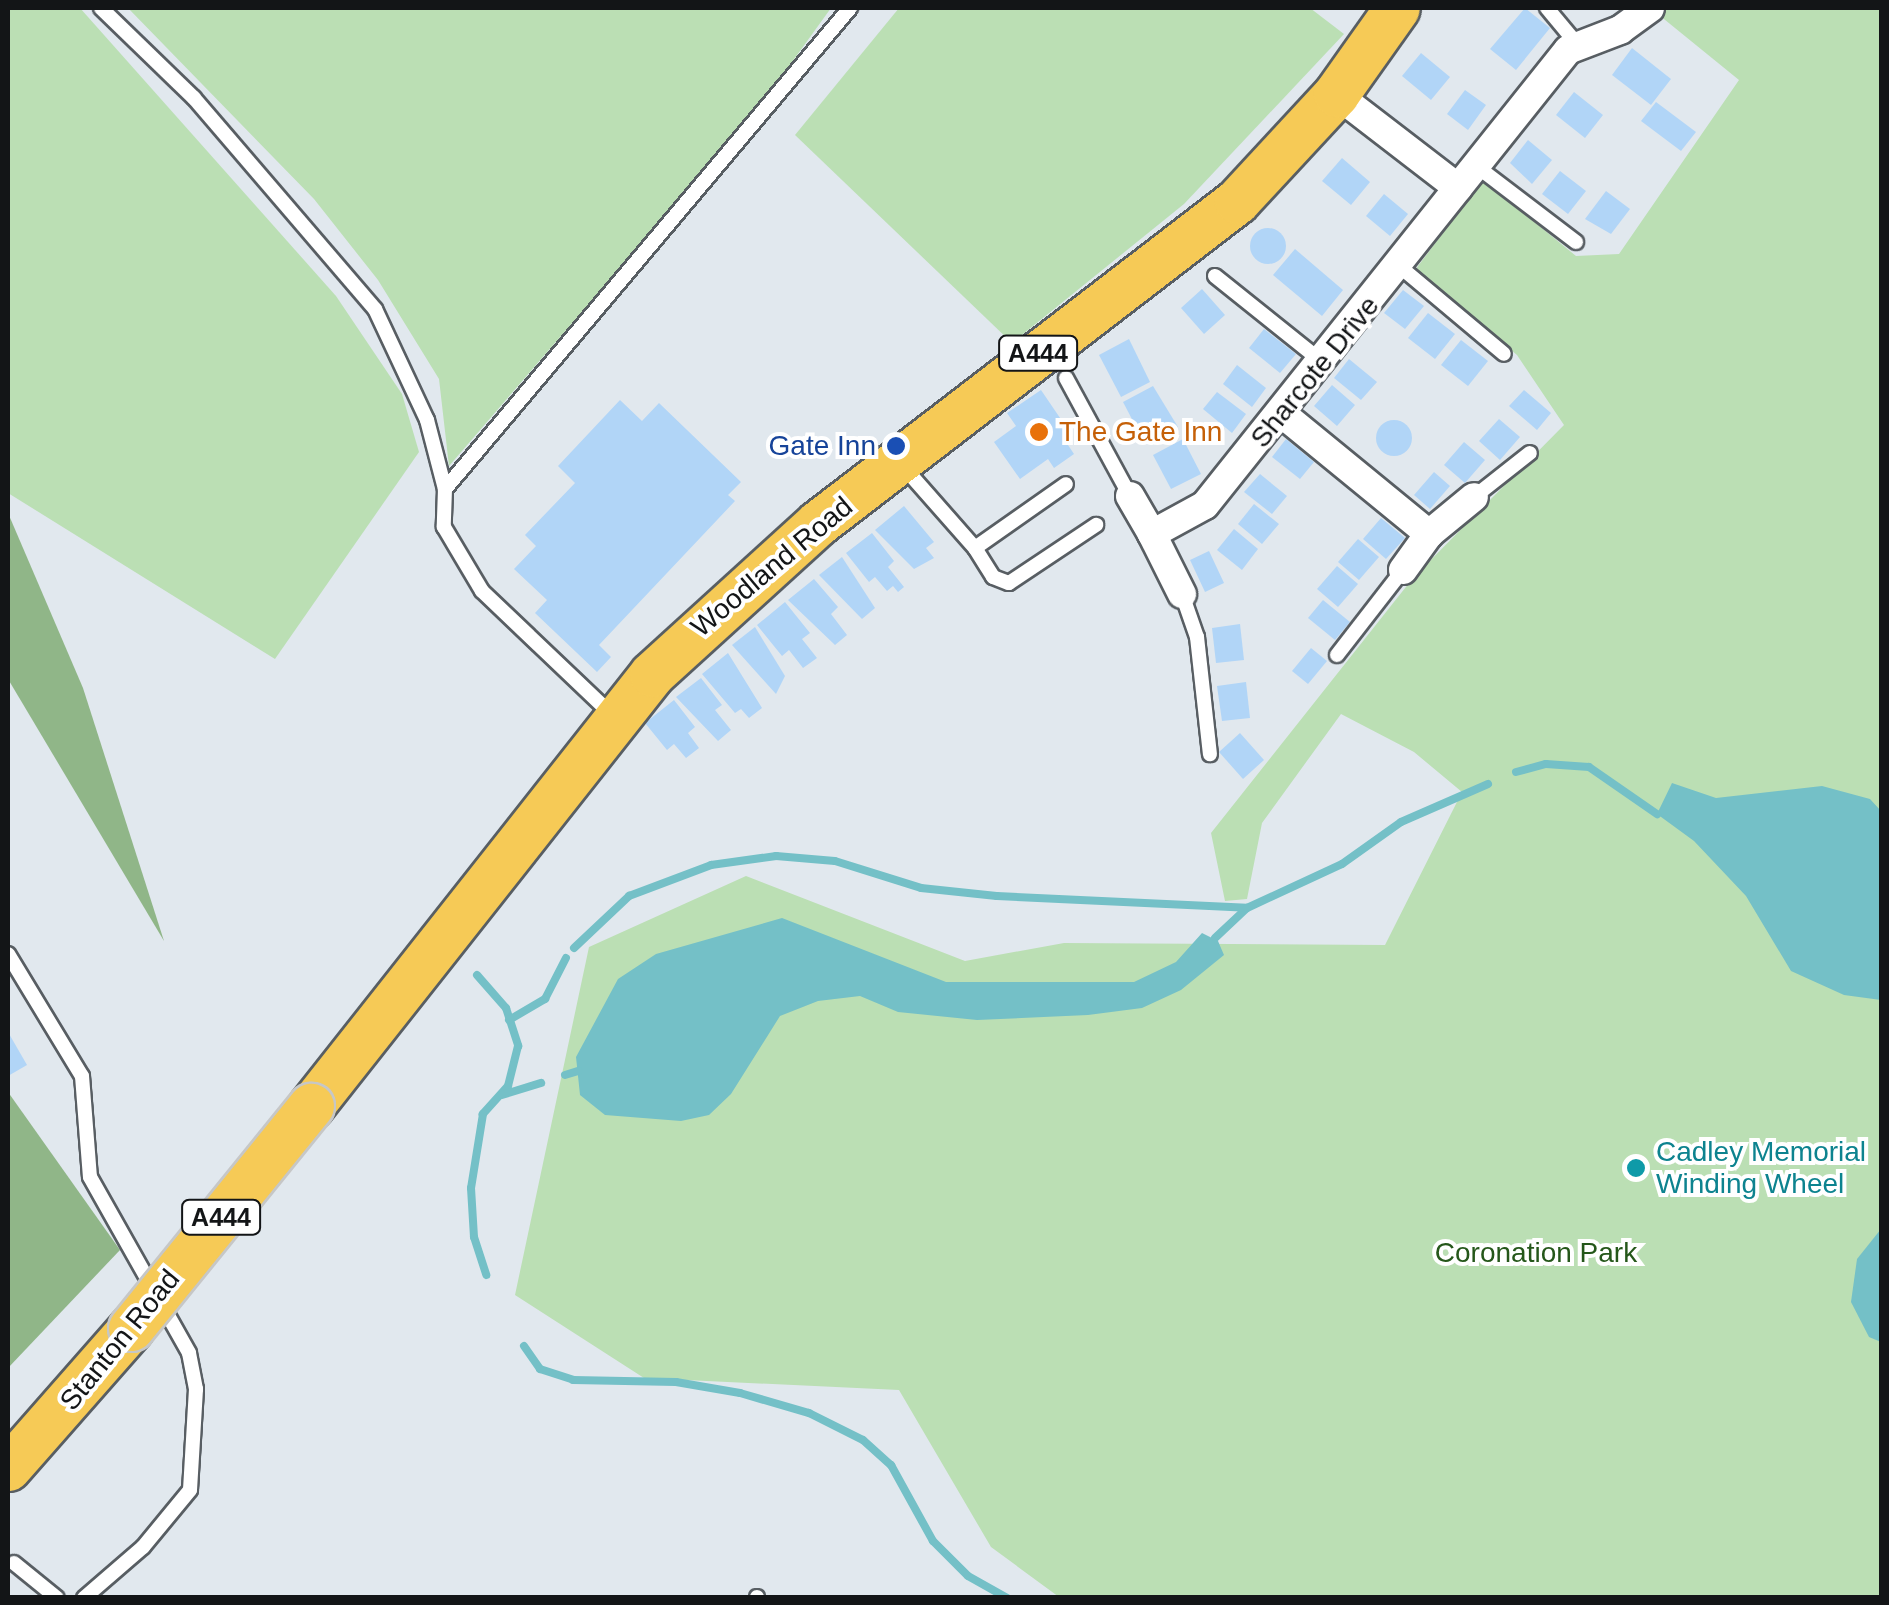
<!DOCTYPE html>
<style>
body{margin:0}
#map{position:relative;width:1889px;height:1605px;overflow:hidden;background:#e1e8ee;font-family:Arial,sans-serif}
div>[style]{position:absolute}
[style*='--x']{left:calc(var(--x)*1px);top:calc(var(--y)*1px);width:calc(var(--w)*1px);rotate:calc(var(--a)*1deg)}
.green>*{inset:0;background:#bbdfb4}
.forest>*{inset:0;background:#90b688}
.water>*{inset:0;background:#74c0c7}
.stream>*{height:8px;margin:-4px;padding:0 4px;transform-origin:4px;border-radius:4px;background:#74c0c7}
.building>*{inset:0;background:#b1d5f7}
.round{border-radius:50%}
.roads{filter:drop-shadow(2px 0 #585e63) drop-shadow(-2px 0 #585e63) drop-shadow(0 2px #585e63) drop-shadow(0 -2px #585e63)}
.service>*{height:14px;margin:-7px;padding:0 7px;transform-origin:7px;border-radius:7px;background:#fff}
.minor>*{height:28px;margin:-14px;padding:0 14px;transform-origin:14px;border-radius:14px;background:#fff}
.trunk>*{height:45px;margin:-22.5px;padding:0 22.5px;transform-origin:22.5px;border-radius:22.5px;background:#f6ca56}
.bridges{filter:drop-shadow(2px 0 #c6c7c7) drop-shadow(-2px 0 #c6c7c7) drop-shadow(0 2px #c6c7c7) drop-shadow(0 -2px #c6c7c7)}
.trunk-bridge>*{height:45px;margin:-22.5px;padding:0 22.5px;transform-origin:22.5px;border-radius:22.5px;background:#f6ca56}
.dots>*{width:28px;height:28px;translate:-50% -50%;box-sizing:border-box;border:5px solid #fff;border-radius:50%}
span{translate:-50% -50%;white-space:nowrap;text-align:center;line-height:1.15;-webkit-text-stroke:8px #fff;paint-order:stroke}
.shield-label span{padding:2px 8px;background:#fff;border:2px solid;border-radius:8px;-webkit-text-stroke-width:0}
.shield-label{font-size:25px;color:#131517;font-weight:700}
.street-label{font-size:28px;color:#131517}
.food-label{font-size:28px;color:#c56008}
.left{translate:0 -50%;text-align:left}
.transit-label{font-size:28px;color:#164399}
.right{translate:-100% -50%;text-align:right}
.culture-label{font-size:28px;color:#0d838f}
.park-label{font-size:28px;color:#25571a}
.frame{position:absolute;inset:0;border:10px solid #131517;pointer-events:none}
</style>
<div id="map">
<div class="green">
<i style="clip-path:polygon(8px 8px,80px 8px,336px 296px,402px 394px,419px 452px,275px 659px,8px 493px)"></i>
<i style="clip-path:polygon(128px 8px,831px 8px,766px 98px,449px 466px,439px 379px,378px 280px,314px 199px)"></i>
<i style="clip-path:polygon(899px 8px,1310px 8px,1344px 34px,1184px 204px,1012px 343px,795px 135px)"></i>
<i style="clip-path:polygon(1664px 8px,1881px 8px,1881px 1597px,1059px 1597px,991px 1547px,899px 1390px,644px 1378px,515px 1295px,589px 947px,746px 876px,965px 961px,1064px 943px,1385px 945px,1462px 792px,1414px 752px,1341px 714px,1262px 823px,1247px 899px,1225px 901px,1211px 833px,1413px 578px,1564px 425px,1517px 355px,1415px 270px,1483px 180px,1576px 256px,1619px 254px,1739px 80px,1659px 15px)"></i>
</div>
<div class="forest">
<i style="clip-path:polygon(8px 513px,83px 688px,164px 941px,8px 679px)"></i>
<i style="clip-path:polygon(8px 1092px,120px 1250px,8px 1368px)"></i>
</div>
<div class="water">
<i style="clip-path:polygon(1672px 783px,1716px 798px,1822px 786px,1870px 799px,1881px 811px,1881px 1000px,1844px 995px,1791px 971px,1746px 896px,1694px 841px,1657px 814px)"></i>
<i style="clip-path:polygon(782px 918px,946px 982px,1134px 982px,1176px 962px,1202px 933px,1218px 941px,1224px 955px,1181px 990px,1142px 1008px,1088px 1015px,977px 1020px,898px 1012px,860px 996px,818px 1001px,780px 1016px,731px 1094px,709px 1115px,681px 1121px,605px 1115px,580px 1095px,576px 1057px,618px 979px,656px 954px)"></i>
<i style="clip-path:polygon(1881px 1229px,1881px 1342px,1869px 1337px,1851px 1302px,1857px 1259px)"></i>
</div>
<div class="stream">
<i style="--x:1516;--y:772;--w:31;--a:-15"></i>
<i style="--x:1546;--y:764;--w:43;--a:4"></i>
<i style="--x:1589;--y:767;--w:83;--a:34.7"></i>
<i style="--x:1215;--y:938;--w:44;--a:-43.2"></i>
<i style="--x:574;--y:948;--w:76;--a:-43.4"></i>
<i style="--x:629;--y:896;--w:88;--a:-20.7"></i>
<i style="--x:711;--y:865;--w:66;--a:-7.9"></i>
<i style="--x:776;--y:856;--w:59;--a:4.8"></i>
<i style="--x:835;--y:861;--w:90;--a:17.4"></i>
<i style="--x:921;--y:888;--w:76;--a:6"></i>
<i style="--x:997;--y:896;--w:250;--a:2.7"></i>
<i style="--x:1247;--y:908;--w:105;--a:-24.9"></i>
<i style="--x:1342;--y:864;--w:72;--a:-35.4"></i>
<i style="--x:1401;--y:822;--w:95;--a:-23.6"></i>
<i style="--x:477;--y:975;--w:44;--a:48.7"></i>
<i style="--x:506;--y:1008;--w:40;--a:72"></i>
<i style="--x:518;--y:1046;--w:41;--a:104"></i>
<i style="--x:508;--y:1086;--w:38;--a:132"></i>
<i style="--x:483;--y:1114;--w:75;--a:99.2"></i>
<i style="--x:471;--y:1188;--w:49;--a:86.5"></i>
<i style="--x:474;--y:1237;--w:40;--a:72"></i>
<i style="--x:509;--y:1020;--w:42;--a:-30.3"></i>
<i style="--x:545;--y:999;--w:46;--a:-62.9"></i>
<i style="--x:565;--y:1075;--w:14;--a:-17"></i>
<i style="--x:502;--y:1095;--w:41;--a:-17.1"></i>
<i style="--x:524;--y:1346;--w:28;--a:55"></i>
<i style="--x:540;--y:1369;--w:35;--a:18"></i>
<i style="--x:573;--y:1380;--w:103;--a:1.1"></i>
<i style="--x:676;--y:1382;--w:65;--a:9.8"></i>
<i style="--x:740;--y:1393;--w:72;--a:16.2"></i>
<i style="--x:809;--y:1413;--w:60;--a:26.6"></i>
<i style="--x:863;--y:1440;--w:38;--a:42"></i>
<i style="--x:891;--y:1465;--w:87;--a:61.1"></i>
<i style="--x:933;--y:1541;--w:49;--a:45"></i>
<i style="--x:968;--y:1576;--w:45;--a:29.4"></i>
</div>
<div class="building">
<i style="clip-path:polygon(1525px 8px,1550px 28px,1516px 70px,1490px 49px)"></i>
<i style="clip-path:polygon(1632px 48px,1671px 79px,1651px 105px,1612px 75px)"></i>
<i style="clip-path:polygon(1421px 53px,1450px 77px,1431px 100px,1402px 76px)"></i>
<i style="clip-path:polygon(1465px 90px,1486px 105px,1468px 130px,1447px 114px)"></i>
<i style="clip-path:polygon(1574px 92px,1603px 115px,1585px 138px,1556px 115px)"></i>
<i style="clip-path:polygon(1656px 102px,1696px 132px,1681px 151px,1641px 121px)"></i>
<i style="clip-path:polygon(1528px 140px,1552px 160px,1532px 184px,1510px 163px)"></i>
<i style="clip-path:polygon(1342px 158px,1370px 182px,1351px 205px,1322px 181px)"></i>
<i style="clip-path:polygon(1560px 171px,1586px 191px,1568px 214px,1542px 194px)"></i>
<i style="clip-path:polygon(1606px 191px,1630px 209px,1611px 234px,1585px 219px)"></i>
<i style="clip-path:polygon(1384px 194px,1408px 214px,1390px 236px,1366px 216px)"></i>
<i class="round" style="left:1250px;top:228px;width:36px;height:36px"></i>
<i style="clip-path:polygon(1295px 249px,1343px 290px,1322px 316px,1273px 275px)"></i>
<i style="clip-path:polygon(1202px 289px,1225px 315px,1204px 334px,1181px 308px)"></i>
<i style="clip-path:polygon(1403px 290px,1424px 306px,1405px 329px,1384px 313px)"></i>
<i style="clip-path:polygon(1428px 313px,1455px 334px,1435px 359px,1408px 338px)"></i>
<i style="clip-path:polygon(1264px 329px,1296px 354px,1280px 373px,1249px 348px)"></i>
<i style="clip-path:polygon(1129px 339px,1150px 382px,1121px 397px,1099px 355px)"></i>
<i style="clip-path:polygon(1461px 340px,1488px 361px,1468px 386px,1441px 365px)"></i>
<i style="clip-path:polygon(1349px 359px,1377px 382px,1361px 400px,1334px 378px)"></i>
<i style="clip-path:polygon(1237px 365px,1266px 388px,1252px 407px,1223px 384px)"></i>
<i style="clip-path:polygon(1332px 385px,1355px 405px,1337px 426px,1314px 406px)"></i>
<i style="clip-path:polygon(1153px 386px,1178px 427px,1145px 444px,1123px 402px)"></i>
<i style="clip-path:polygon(1041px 390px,1073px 437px,1066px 442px,1074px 454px,1054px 468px,1048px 459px,1020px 479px,994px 442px,1016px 426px,1007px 413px)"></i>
<i style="clip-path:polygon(1524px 390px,1551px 413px,1537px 430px,1509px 406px)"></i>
<i style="clip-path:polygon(1217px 392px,1246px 414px,1232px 433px,1203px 409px)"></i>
<i style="clip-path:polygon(620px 400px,642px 421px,659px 403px,741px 482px,728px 495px,735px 501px,599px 645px,611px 657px,597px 672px,535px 613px,547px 600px,514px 569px,536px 546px,525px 535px,575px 483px,558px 466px)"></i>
<i style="clip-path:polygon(1499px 419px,1520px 437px,1500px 460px,1479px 441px)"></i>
<i class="round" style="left:1376px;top:420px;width:36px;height:36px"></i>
<i style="clip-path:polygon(1183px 439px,1201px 474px,1171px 489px,1153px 455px)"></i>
<i style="clip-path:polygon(1286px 439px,1314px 462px,1300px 479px,1272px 457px)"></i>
<i style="clip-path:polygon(1464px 442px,1485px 460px,1465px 483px,1444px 465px)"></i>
<i style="clip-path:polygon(1434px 472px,1450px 486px,1430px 509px,1414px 495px)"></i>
<i style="clip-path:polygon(1260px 474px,1287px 496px,1272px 514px,1244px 492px)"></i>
<i style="clip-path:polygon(1254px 504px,1279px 524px,1262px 544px,1238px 524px)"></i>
<i style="clip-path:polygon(904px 506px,934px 542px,926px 548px,934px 558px,914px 569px,875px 530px)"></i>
<i style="clip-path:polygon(1381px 518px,1405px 538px,1386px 559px,1363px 539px)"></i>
<i style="clip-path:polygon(1234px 529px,1258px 549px,1242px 570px,1217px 550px)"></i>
<i style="clip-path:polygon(872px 533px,894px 561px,888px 567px,904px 587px,898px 592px,893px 586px,887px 591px,875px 577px,869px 582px,846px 553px)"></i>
<i style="clip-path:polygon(1358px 539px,1379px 557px,1359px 580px,1338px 562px)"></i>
<i style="clip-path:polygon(1209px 551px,1224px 583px,1205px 592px,1190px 560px)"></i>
<i style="clip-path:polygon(842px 557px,875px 608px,862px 619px,819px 575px)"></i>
<i style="clip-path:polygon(1337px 566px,1358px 584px,1338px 607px,1317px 589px)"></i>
<i style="clip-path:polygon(814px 579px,838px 607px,831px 614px,847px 635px,835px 645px,788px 600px)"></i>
<i style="clip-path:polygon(1323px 600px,1350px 622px,1335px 640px,1308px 618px)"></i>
<i style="clip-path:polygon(785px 602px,810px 633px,802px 639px,817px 658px,803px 668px,789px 650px,782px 656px,757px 625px)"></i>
<i style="clip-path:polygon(1240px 624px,1244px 660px,1216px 663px,1212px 628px)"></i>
<i style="clip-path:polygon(755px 627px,785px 676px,776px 694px,732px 645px)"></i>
<i style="clip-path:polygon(1311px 648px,1327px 661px,1308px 684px,1292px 671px)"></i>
<i style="clip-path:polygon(728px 653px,762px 708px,749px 718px,741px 709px,735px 713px,702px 674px)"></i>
<i style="clip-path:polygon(701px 678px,722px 705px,715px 710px,731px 730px,718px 741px,676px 697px)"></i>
<i style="clip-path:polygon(1246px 682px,1250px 718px,1222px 721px,1217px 686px)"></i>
<i style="clip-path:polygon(674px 700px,695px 727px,688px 733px,699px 748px,686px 758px,674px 744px,667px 750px,645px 723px)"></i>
<i style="clip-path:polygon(1240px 733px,1264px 760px,1243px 779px,1219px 752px)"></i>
<i style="clip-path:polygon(8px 1032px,27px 1065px,8px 1076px)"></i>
</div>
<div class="roads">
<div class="service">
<i style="--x:101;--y:8;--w:129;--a:44.1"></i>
<i style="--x:194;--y:98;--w:278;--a:49.4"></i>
<i style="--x:375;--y:309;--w:123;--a:64.9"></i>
<i style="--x:427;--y:420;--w:71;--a:75.4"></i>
<i style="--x:445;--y:489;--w:38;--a:92"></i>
<i style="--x:444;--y:527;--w:74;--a:59.3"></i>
<i style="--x:482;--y:591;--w:180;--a:43.6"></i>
<i style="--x:1547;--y:8;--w:47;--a:50.2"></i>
<i style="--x:1475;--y:165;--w:127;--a:37.3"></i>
<i style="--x:1398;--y:265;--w:138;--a:40"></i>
<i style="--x:1215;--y:276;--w:136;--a:38.7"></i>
<i style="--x:1066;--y:378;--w:134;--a:61.5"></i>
<i style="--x:901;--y:464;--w:112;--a:48.6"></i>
<i style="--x:975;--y:548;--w:111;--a:-35.1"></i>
<i style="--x:445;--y:489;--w:629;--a:-49.9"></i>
<i style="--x:1474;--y:497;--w:71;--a:-38.2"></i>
<i style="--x:975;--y:548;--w:34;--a:58"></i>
<i style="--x:993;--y:577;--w:17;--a:21"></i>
<i style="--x:1009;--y:583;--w:105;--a:-33.7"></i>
<i style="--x:1182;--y:594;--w:46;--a:70.8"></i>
<i style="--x:1197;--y:637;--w:118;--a:83.7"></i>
<i style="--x:1337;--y:655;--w:108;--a:-52.2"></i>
<i style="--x:8;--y:954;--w:143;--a:58.8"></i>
<i style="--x:82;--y:1076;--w:101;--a:85.5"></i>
<i style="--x:90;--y:1177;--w:202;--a:60.6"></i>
<i style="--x:189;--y:1353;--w:37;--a:79"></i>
<i style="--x:196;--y:1389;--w:101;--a:93.4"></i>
<i style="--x:190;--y:1490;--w:74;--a:129.5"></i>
<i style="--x:143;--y:1547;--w:78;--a:139.2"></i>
<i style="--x:14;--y:1563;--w:55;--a:39.1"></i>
<i style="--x:757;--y:1597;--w:1;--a:90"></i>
</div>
<div class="minor">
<i style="--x:1336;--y:94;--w:154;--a:37.6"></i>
<i style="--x:1280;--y:412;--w:193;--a:39.3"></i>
<i style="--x:1130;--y:496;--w:44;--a:59.9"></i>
<i style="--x:1152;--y:534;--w:60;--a:-28.7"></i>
<i style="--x:1205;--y:505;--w:582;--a:-51.42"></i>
<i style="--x:1568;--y:50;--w:56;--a:-21"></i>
<i style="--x:1620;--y:30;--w:37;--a:-36"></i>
<i style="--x:1152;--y:534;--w:67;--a:63.4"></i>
<i style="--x:1403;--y:570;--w:44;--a:-54.2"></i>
<i style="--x:1429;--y:534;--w:58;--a:-39.4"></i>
</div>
<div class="trunk">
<i style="--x:311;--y:1106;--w:550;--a:-51.71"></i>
<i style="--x:652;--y:674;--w:224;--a:-42.3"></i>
<i style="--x:818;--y:523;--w:528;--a:-37.54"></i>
<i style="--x:1237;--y:201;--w:146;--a:-47.2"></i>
<i style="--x:1336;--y:94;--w:105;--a:-54.7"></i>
<i style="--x:8;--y:1468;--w:186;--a:-48.7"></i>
</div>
</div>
<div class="bridges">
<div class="trunk-bridge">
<i style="--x:131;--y:1328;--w:286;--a:-51"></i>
</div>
</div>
<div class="dots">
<i style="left:1039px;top:432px;background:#e8710a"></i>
<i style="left:896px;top:446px;background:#1a4fb4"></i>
<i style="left:1636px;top:1168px;background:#0f9aa8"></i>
</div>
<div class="shield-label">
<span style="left:1038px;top:353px">A444</span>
<span style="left:221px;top:1217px">A444</span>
</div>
<div class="street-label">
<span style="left:1315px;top:372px;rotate:-51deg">Sharcote Drive</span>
<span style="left:772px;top:567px;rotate:-40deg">Woodland Road</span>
<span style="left:120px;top:1340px;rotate:-51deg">Stanton Road</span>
</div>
<div class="food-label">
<span class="left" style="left:1059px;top:432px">The Gate Inn</span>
</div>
<div class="transit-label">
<span class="right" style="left:876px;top:446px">Gate Inn</span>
</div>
<div class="culture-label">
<span class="left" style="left:1656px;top:1168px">Cadley Memorial<br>Winding Wheel</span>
</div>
<div class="park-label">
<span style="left:1536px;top:1253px">Coronation Park</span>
</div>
<div class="frame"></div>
</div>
